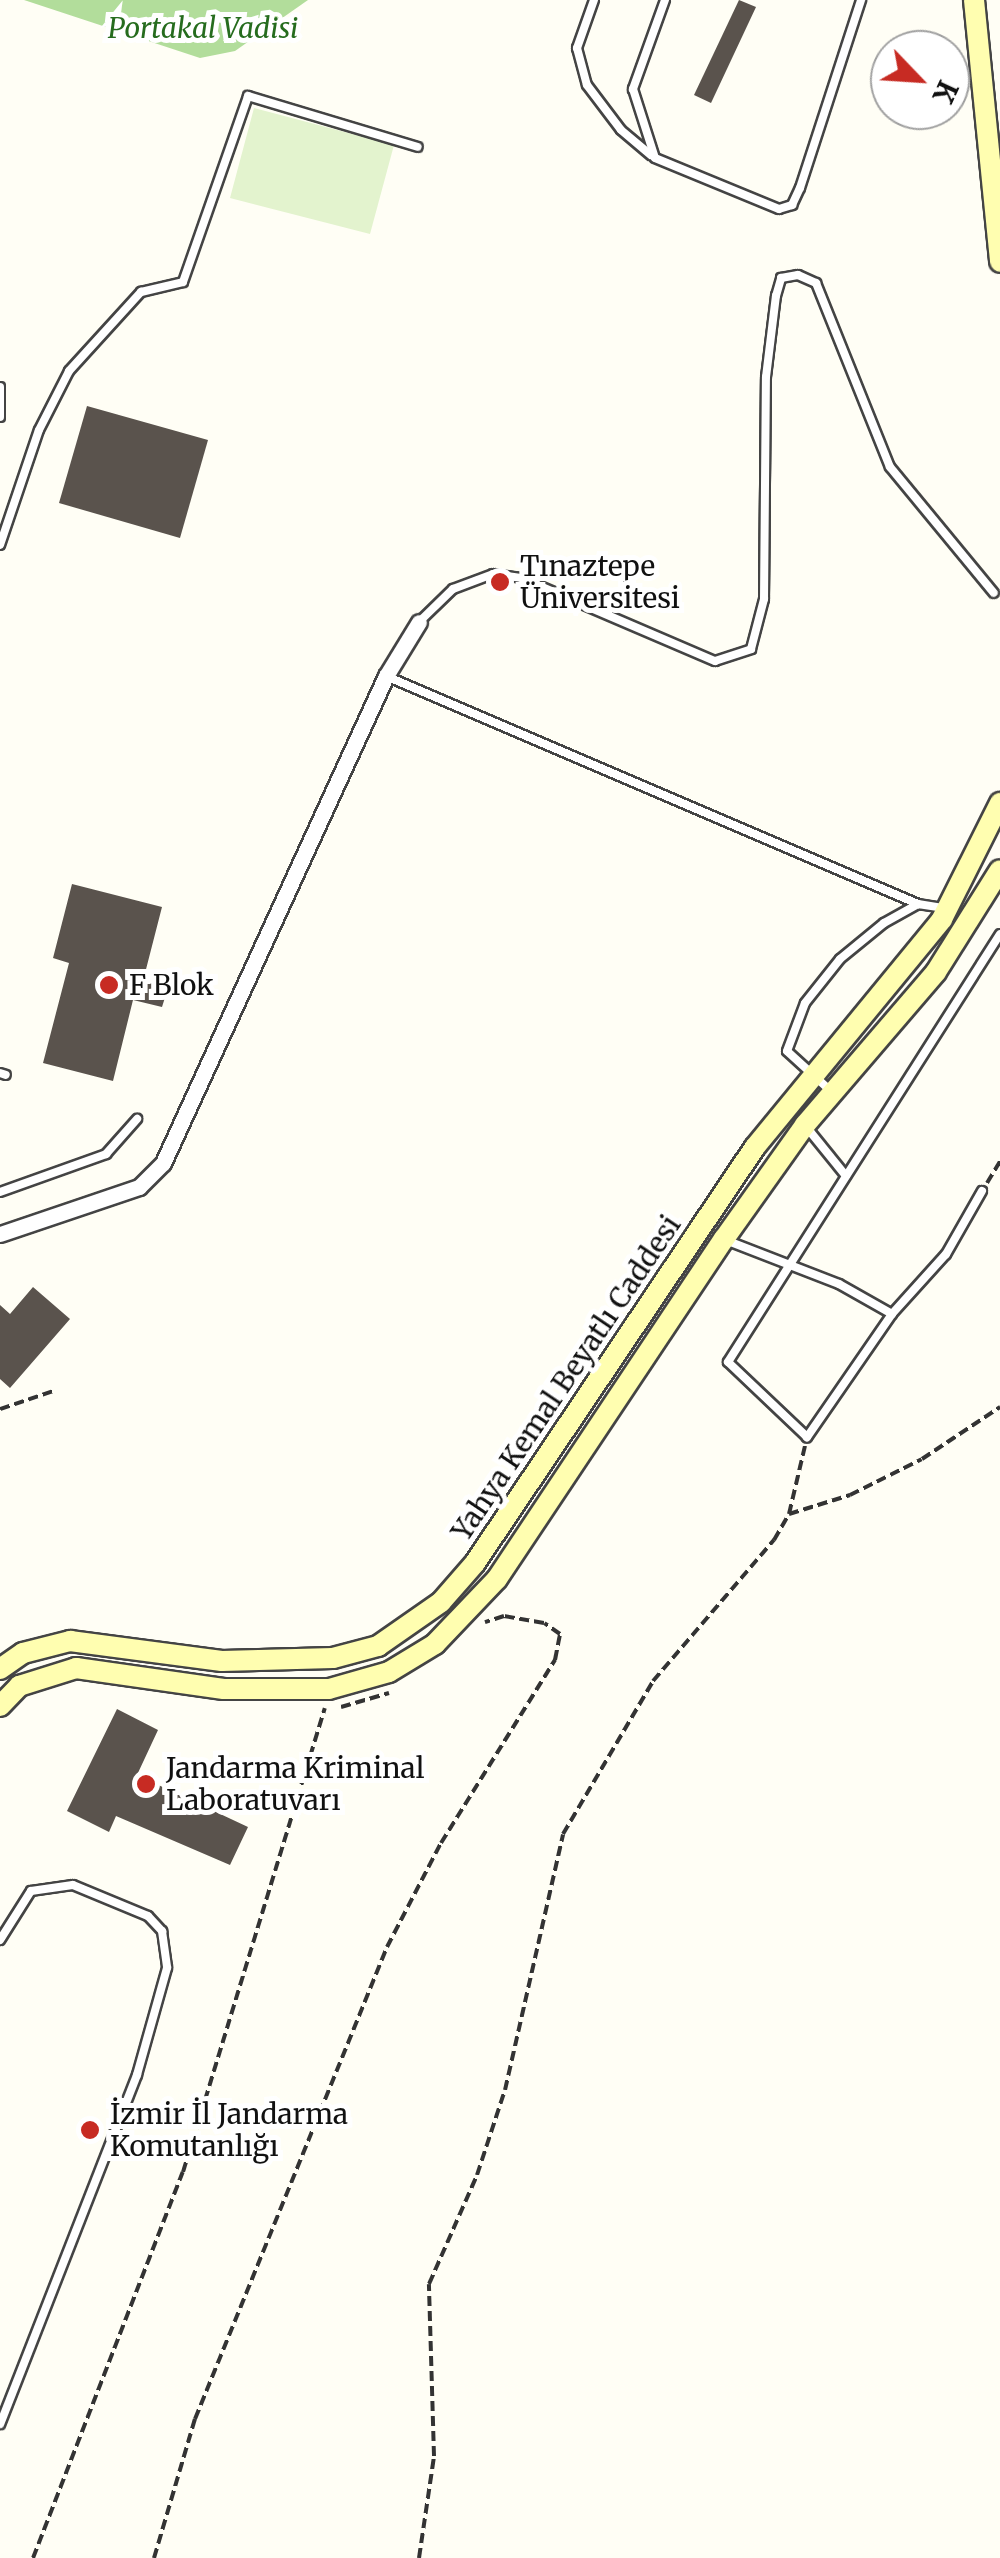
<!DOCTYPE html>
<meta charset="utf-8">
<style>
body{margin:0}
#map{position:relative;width:1000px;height:2558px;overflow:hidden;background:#fffef5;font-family:Merriweather,serif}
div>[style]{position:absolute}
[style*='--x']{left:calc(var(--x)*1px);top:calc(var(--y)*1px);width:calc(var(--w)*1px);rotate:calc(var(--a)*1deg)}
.forest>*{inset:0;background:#b2dd9b}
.pitch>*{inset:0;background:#e3f3ce}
.building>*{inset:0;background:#5a534d}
.path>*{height:4px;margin-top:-2px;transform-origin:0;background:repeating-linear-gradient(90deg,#333 0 10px,transparent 0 15px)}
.roads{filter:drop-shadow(2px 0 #444) drop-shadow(-2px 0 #444) drop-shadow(0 2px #444) drop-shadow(0 -2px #444)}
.lane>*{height:8px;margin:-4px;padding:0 4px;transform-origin:4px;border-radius:4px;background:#fff}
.street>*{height:15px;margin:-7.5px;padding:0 7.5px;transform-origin:7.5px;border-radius:7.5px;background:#fff}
.secondary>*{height:20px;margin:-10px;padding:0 10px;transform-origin:10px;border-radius:10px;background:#fffeb0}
.dots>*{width:28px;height:28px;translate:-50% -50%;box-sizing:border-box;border:5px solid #fff;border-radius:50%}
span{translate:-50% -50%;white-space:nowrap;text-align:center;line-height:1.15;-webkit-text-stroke:10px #fff;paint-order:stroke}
.park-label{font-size:28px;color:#266c1e;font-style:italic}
.poi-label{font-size:28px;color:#111}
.left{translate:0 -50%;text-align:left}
.street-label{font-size:28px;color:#111}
.north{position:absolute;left:870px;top:30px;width:100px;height:100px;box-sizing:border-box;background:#fff;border:2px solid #a0a0a0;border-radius:50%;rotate:115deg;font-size:28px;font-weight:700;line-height:40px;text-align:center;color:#111}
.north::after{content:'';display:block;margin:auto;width:35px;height:45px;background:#c72b23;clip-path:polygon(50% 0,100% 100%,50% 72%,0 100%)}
</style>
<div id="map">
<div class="forest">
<i style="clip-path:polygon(24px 0,308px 0,235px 51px,200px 58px)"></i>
</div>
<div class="pitch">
<i style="clip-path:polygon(254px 108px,394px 145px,370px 234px,230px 198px)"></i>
</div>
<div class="building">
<i style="clip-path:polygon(739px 0,756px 7px,711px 103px,694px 95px)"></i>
<i style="clip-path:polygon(87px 406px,208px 440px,180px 538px,59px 503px)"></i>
<i style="clip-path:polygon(72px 884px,162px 907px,143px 981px,168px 988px,162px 1007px,133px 1000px,113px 1081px,43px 1063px,69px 963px,53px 958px)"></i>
<i style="clip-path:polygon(33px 1287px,70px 1319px,10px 1388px,0 1379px,0 1305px,10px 1314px)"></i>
<i style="clip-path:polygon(117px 1709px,158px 1730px,137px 1775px,248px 1827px,230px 1865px,116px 1816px,109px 1832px,67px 1811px)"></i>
</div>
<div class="path">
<i style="--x:987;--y:1183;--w:26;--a:-59"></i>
<i style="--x:0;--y:1409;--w:59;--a:-18.7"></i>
<i style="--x:789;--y:1514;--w:64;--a:-17.3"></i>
<i style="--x:850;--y:1495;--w:80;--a:-26.6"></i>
<i style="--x:922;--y:1459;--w:94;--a:-33.7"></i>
<i style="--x:341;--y:1707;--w:50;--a:-16.3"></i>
<i style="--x:33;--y:2558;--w:414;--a:-68.8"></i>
<i style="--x:183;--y:2172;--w:485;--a:-73"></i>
<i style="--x:154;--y:2558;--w:145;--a:-73.6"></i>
<i style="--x:195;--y:2419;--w:510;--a:-67.86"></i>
<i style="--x:387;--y:1947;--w:117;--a:-62.6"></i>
<i style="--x:441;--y:1843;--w:216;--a:-58.1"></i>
<i style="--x:555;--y:1660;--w:26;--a:-79"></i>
<i style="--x:560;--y:1634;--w:19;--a:-145"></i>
<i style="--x:544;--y:1623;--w:41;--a:-170.1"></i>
<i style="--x:504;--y:1616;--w:20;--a:162"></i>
<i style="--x:419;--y:2558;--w:103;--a:-81.6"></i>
<i style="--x:434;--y:2456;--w:172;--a:-91.7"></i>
<i style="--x:429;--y:2284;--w:119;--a:-66.2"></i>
<i style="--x:477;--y:2175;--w:89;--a:-71.8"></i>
<i style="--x:505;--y:2090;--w:262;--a:-77.2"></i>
<i style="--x:563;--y:1834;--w:178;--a:-59.5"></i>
<i style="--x:653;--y:1681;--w:186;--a:-49.4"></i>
<i style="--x:774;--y:1540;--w:30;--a:-60"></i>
<i style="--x:789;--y:1514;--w:70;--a:-76.8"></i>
</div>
<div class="roads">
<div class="lane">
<i style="--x:594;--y:0;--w:51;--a:109.5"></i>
<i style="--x:577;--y:48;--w:38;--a:75"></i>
<i style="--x:587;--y:85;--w:56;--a:52.9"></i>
<i style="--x:621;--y:130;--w:39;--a:40"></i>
<i style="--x:665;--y:0;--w:95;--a:109.8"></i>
<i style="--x:633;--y:89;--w:72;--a:72.3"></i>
<i style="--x:655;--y:158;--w:134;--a:22.4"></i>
<i style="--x:779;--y:209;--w:14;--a:-17"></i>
<i style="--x:792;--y:205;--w:19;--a:-65"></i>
<i style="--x:800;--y:188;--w:198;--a:-72"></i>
<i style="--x:0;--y:387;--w:30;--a:90"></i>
<i style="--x:0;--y:545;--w:121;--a:-71.3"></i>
<i style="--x:39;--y:430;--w:66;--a:-63"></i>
<i style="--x:69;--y:371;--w:107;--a:-47.7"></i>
<i style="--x:141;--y:292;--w:43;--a:-13.4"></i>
<i style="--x:183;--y:282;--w:197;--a:-70.7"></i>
<i style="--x:248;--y:96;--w:177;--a:16.7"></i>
<i style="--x:420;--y:621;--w:46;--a:-44.1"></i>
<i style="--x:453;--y:589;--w:43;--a:-20.6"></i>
<i style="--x:493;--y:574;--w:28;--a:8"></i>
<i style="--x:521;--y:578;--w:211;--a:23.2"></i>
<i style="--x:715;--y:661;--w:38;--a:-18"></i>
<i style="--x:751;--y:649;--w:52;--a:-75.4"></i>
<i style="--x:764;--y:599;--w:222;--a:-89.5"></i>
<i style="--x:766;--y:377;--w:82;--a:-83"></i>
<i style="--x:776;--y:296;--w:19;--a:-74"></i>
<i style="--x:781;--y:278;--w:17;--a:-10"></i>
<i style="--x:798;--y:275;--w:20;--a:24"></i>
<i style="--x:816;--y:283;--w:198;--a:68.1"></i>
<i style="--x:890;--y:467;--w:163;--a:50.5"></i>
<i style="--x:386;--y:676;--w:579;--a:23.2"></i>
<i style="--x:0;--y:1073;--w:6;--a:18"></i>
<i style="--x:833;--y:1093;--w:62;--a:-137.6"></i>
<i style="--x:787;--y:1051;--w:51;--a:-69.4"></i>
<i style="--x:805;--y:1003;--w:56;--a:-51.5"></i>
<i style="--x:840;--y:959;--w:57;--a:-39.3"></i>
<i style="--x:884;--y:923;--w:39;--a:-29"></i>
<i style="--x:918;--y:904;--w:25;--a:9"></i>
<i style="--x:808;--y:1129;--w:60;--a:51"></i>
<i style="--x:982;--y:1191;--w:73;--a:119.7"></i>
<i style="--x:946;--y:1254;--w:81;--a:132"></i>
<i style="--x:892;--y:1314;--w:150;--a:124.6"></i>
<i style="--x:807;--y:1437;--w:109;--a:-136.5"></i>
<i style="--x:728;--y:1362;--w:507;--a:-57.56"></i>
<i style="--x:0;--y:1192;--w:113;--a:-19.7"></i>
<i style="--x:106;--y:1154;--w:47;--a:-48.5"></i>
<i style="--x:728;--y:1241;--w:119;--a:21.2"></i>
<i style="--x:839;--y:1284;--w:61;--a:29.5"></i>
<i style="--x:0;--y:1940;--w:58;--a:-57.7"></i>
<i style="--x:31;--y:1891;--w:42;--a:-8.1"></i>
<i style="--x:73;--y:1885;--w:81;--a:22.5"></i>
<i style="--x:148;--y:1916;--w:21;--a:47"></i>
<i style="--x:162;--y:1931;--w:37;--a:82"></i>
<i style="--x:167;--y:1968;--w:111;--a:105.7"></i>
<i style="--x:137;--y:2075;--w:375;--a:111.4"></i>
</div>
<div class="street">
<i style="--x:0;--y:1234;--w:147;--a:-18.7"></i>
<i style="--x:139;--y:1187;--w:34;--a:-45"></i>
<i style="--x:163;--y:1163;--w:536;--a:-65.4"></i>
<i style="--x:386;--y:676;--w:63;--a:-58.6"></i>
</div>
<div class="secondary">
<i style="--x:974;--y:0;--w:263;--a:84.3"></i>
<i style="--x:0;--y:1669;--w:28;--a:-35"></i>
<i style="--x:23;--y:1653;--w:49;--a:-14.3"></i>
<i style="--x:70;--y:1641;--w:153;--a:7.5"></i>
<i style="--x:222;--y:1661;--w:111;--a:-1.5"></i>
<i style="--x:333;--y:1658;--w:47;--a:-14.9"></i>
<i style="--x:378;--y:1646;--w:77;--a:-34.9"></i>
<i style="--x:441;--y:1602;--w:52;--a:-48.9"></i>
<i style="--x:475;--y:1563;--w:501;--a:-56.06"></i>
<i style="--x:755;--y:1147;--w:295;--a:-50.6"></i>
<i style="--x:942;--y:919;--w:130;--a:-63.4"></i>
<i style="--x:0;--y:1706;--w:28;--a:-46"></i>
<i style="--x:19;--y:1686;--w:60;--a:-17.5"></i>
<i style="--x:76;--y:1668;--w:149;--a:8.1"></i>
<i style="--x:224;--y:1689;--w:105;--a:0"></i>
<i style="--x:329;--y:1689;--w:62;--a:-15.8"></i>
<i style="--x:389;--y:1672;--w:54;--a:-31.3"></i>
<i style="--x:435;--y:1644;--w:90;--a:-46.4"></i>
<i style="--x:497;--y:1579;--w:409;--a:-56.3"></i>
<i style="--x:724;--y:1239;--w:140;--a:-54.6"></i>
<i style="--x:805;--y:1125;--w:201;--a:-49.4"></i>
<i style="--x:936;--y:972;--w:120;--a:-57.9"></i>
</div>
</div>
<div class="dots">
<i style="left:500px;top:582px;background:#c72b23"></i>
<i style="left:109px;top:985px;background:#c72b23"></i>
<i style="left:146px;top:1784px;background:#c72b23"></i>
<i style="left:90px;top:2130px;background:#c72b23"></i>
</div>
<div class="park-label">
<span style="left:203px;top:28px">Portakal Vadisi</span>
</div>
<div class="poi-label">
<span class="left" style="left:520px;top:582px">Tınaztepe<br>Üniversitesi</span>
<span class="left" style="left:129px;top:985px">F Blok</span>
<span class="left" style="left:166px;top:1784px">Jandarma Kriminal<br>Laboratuvarı</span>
<span class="left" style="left:110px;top:2130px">İzmir İl Jandarma<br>Komutanlığı</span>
</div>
<div class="street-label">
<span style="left:566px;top:1378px;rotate:-56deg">Yahya Kemal Beyatlı Caddesi</span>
</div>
<div class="north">K</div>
</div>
